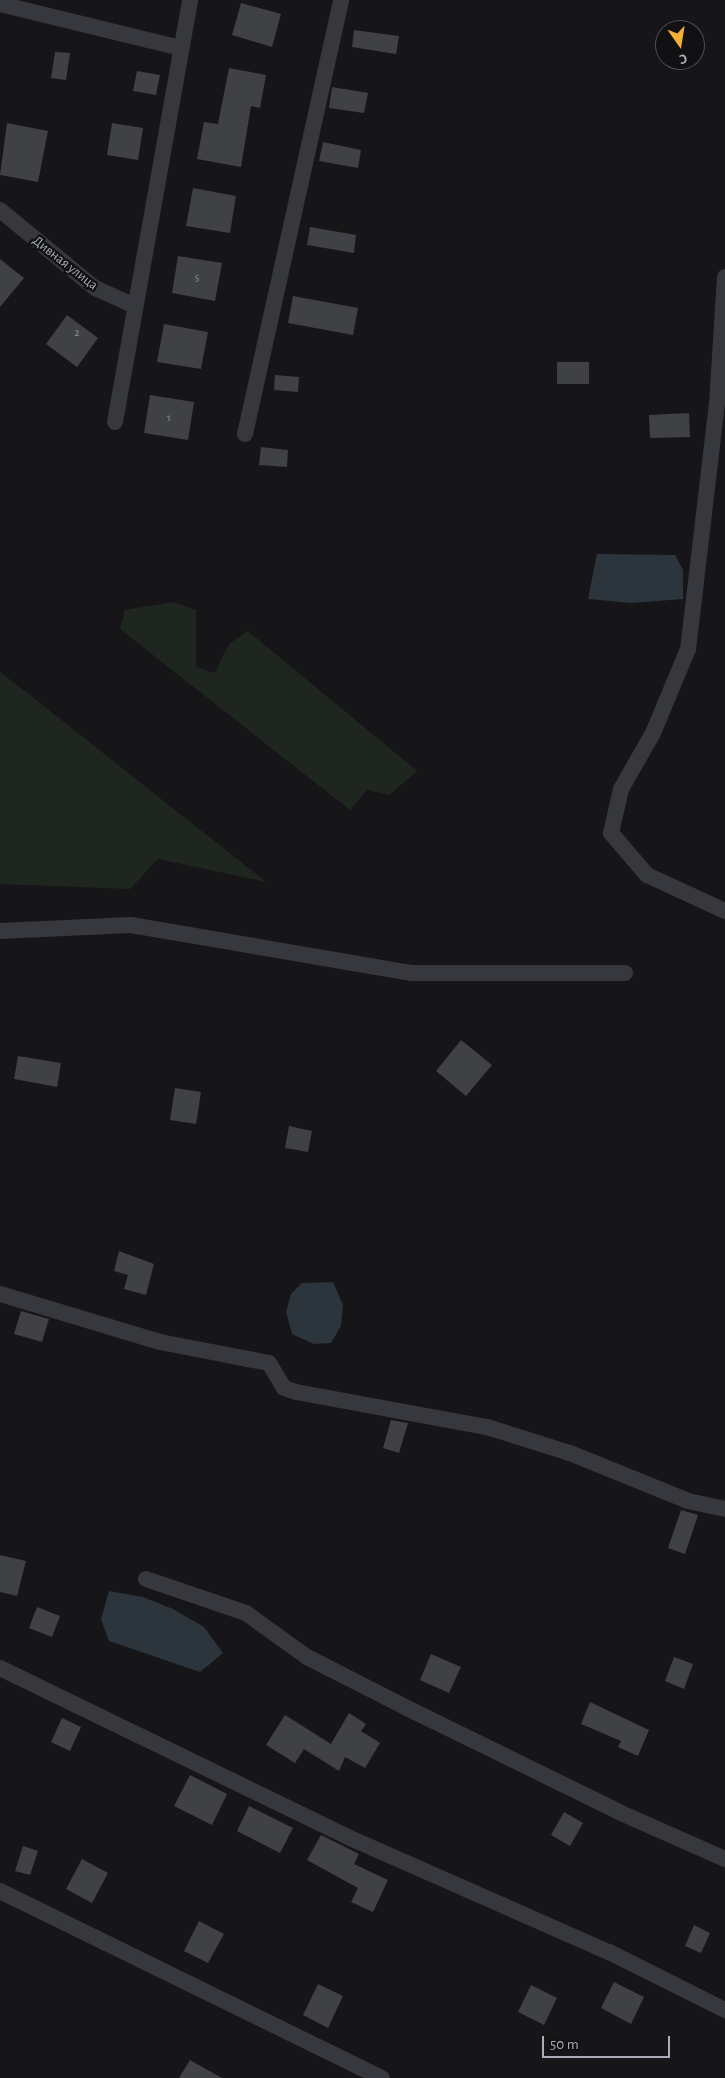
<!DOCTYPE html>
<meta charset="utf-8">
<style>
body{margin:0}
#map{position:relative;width:725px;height:2078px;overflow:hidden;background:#161618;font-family:"Alegreya Sans",sans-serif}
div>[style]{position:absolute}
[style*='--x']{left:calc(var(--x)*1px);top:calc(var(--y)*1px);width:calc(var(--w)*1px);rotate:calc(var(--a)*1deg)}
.green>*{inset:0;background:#1e261f}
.water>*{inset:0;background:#2c353c}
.building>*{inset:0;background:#404145}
.minor>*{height:16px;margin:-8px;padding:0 8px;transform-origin:8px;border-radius:8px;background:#37383d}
span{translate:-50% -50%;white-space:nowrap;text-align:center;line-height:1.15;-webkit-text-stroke:4.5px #111113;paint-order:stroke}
.number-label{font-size:11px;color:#8e929b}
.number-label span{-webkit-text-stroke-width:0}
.street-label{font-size:14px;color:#a8adb8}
.north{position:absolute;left:655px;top:20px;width:50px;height:50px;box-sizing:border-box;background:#111113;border:1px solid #4d4f55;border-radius:50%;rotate:167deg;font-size:14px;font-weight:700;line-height:20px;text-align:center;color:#a8adb8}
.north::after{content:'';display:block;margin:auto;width:18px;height:22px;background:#f2b134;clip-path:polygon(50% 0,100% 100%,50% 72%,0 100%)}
.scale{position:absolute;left:542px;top:2036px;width:128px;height:22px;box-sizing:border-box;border:2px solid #a8adb8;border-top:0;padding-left:6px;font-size:15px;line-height:18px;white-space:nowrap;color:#a8adb8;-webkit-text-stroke:4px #111113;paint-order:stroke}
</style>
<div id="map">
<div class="green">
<i style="clip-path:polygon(173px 602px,196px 610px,196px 667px,215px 673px,229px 644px,248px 631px,417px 771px,389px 795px,367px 790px,350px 810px,120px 629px,125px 610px)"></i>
<i style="clip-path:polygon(0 672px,26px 692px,266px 882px,158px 859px,130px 889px,0 884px)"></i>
</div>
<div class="water">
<i style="clip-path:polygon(597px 554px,675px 555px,683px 570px,683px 599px,631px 603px,588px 599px)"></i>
<i style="clip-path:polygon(333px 1282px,343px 1305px,341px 1326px,331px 1343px,314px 1344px,292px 1334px,286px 1312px,291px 1294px,302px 1283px)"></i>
<i style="clip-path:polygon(109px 1591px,143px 1597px,173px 1609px,204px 1627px,223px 1653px,200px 1672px,109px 1641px,101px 1619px)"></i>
</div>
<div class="building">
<i style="clip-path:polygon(241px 3px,281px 14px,272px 47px,232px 35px)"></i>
<i style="clip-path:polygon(354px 30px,399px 36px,396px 54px,352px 47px)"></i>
<i style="clip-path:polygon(55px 52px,70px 53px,66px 80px,51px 78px)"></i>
<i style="clip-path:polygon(229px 68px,266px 75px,260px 108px,251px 106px,241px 167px,197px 159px,204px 122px,218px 124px)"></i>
<i style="clip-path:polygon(137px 71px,160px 75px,156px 95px,133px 91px)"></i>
<i style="clip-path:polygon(332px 87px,368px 93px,364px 113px,329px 108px)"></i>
<i style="clip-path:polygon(7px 123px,48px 131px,38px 182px,0 175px)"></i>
<i style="clip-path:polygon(112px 123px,143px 128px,138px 160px,107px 155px)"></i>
<i style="clip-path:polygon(323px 142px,361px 150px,358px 168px,319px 161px)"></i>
<i style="clip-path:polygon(193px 188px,236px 196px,230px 233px,186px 226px)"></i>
<i style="clip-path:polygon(310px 227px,356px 235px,354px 253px,307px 245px)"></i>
<i style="clip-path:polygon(178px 256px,222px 263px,215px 301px,172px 293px)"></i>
<i style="clip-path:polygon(0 259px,24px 278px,0 307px)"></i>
<i style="clip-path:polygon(293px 296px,358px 308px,353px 335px,288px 323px)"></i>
<i style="clip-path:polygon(67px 315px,98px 338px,77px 367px,46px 344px)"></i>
<i style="clip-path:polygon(164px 324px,208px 332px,201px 369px,157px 362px)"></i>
<i style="clip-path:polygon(557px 362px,589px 362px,589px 384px,557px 384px)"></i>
<i style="clip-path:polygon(275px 375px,299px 377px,298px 392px,274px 390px)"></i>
<i style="clip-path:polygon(150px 395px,194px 402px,188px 440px,144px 433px)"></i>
<i style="clip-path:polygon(689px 413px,690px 437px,650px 438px,649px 415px)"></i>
<i style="clip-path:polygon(261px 447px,288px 450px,287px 467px,259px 465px)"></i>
<i style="clip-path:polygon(461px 1040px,492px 1065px,466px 1096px,436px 1071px)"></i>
<i style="clip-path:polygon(18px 1056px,61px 1063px,57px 1087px,14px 1079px)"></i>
<i style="clip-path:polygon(175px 1088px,201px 1092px,196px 1124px,170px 1120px)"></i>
<i style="clip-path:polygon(289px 1126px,312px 1131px,308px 1152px,285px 1148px)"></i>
<i style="clip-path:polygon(119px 1251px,154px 1264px,146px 1295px,124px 1289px,128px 1275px,114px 1271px)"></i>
<i style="clip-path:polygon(21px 1311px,49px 1319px,42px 1342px,14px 1334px)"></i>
<i style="clip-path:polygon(391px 1420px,408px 1423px,399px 1453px,383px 1448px)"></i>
<i style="clip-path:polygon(681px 1510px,698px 1515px,685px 1554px,668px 1548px)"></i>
<i style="clip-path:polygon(0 1555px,26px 1561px,17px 1596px,0 1592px)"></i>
<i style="clip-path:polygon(37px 1607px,60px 1616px,52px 1637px,29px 1628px)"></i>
<i style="clip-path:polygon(431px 1654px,461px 1667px,449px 1693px,420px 1680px)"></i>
<i style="clip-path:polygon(674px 1657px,693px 1664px,684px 1689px,665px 1681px)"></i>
<i style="clip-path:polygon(590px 1702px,649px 1730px,638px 1756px,618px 1747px,621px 1741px,581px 1724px)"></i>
<i style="clip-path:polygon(349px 1713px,366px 1724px,361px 1731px,380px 1743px,365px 1768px,345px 1757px,339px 1771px,304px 1749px,295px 1763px,266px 1745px,285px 1715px,331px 1744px)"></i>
<i style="clip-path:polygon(62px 1718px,81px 1727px,70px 1751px,51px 1742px)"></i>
<i style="clip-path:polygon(190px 1775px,227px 1794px,212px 1825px,174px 1806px)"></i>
<i style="clip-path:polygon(249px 1806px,293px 1828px,280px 1853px,237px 1831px)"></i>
<i style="clip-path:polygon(564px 1812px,583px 1823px,570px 1846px,551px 1835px)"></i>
<i style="clip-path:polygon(321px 1835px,359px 1854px,354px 1864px,388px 1880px,373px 1912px,351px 1902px,358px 1888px,307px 1860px)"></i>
<i style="clip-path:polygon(23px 1846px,38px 1851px,30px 1875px,15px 1871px)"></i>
<i style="clip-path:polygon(82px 1859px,108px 1873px,92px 1903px,66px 1889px)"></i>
<i style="clip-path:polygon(199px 1921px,224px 1934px,208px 1963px,184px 1951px)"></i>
<i style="clip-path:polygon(694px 1925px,710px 1933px,701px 1953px,685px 1946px)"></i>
<i style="clip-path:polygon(614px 1982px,644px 1997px,631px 2024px,601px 2008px)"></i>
<i style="clip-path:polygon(318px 1984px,343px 1996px,328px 2028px,303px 2015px)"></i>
<i style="clip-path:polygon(531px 1985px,557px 1998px,544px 2025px,518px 2012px)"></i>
<i style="clip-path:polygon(190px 2060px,222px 2078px,179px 2078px)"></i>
</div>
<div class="minor">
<i style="--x:0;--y:4;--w:186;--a:13.7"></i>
<i style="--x:0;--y:210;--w:123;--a:39.4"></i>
<i style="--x:95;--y:288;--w:44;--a:24.2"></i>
<i style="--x:725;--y:277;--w:126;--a:93.6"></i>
<i style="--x:717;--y:403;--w:248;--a:96.7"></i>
<i style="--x:688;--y:649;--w:91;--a:112.6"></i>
<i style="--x:653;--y:733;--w:64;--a:119.7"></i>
<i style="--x:621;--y:789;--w:45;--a:102.8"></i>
<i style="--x:611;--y:833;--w:55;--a:49.4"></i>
<i style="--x:647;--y:875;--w:86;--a:24.8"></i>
<i style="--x:115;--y:422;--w:429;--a:-79.9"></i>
<i style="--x:245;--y:434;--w:444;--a:-77.5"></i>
<i style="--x:0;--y:931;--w:131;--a:-2.6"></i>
<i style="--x:131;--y:925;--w:285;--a:9.7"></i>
<i style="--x:412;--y:973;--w:213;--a:0"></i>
<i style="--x:0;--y:1294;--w:167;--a:16.7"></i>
<i style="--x:160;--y:1342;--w:111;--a:10.9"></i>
<i style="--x:269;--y:1363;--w:29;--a:59"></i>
<i style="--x:284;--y:1388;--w:13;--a:18"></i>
<i style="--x:296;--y:1392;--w:194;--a:10.4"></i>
<i style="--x:487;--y:1427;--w:87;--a:17.4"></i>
<i style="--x:570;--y:1453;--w:127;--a:22.1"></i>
<i style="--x:688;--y:1501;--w:38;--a:12"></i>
<i style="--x:146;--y:1579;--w:106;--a:18.8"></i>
<i style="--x:246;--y:1613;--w:75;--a:35.8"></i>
<i style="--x:307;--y:1657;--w:110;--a:27"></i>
<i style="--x:405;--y:1707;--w:241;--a:26.1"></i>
<i style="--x:621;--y:1813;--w:114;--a:23.9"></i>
<i style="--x:0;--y:1668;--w:389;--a:25.9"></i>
<i style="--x:350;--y:1838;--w:283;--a:23.8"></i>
<i style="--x:609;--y:1952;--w:130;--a:26.6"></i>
<i style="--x:0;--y:1891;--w:425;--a:26.1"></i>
</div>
<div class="number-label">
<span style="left:197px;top:278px">5</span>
<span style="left:77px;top:333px">2</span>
<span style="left:169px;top:418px">1</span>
</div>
<div class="street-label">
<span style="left:65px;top:263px;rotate:38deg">Дивная улица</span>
</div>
<div class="north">С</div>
<div class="scale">50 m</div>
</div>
